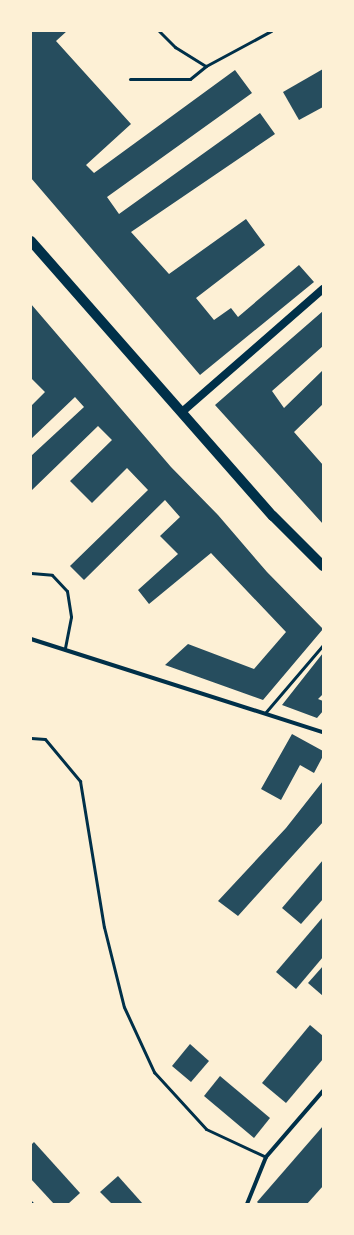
<!DOCTYPE html>
<style>
body{margin:0}
#map{position:relative;width:354px;height:1235px;overflow:hidden;background:#fdf0d5;font-family:"Golos Text",sans-serif}
div>[style]{position:absolute}
[style*='--x']{left:calc(var(--x)*1px);top:calc(var(--y)*1px);width:calc(var(--w)*1px);rotate:calc(var(--a)*1deg)}
.building>*{inset:0;background:#264d5e}
.path>*{height:2.5px;margin:-1.25px;padding:0 1.25px;transform-origin:1.25px;border-radius:1.25px;background:#003049}
.service>*{height:3px;margin:-1.5px;padding:0 1.5px;transform-origin:1.5px;border-radius:1.5px;background:#003049}
.minor>*{height:4px;margin:-2px;padding:0 2px;transform-origin:2px;border-radius:2px;background:#003049}
.secondary>*{height:8px;margin:-4px;padding:0 4px;transform-origin:4px;border-radius:4px;background:#003049}
.primary>*{height:10px;margin:-5px;padding:0 5px;transform-origin:5px;border-radius:5px;background:#003049}
span{translate:-50% -50%;white-space:nowrap;text-align:center;line-height:1.15;-webkit-text-stroke:3px #fdf0d5;paint-order:stroke}
.frame{position:absolute;inset:0;border:32px solid #fdf0d5;pointer-events:none}
</style>
<div id="map">
<div class="building">
<i style="clip-path:polygon(31px 31px,67px 31px,56px 41px,131px 124px,86px 165px,94px 173px,235px 70px,252px 93px,107px 197px,119px 214px,260px 113px,275px 134px,131px 232px,169px 274px,246px 219px,265px 245px,196px 298px,214px 320px,231px 308px,238px 317px,299px 265px,314px 282px,200px 375px,31px 178px)"></i>
<i style="clip-path:polygon(323px 69px,323px 107px,299px 120px,283px 92px)"></i>
<i style="clip-path:polygon(31px 304px,171px 467px,218px 515px,267px 572px,323px 629px,263px 700px,165px 665px,188px 644px,254px 669px,286px 632px,211px 553px,149px 604px,138px 590px,178px 554px,160px 536px,180px 517px,165px 500px,84px 580px,70px 566px,148px 490px,127px 468px,92px 503px,70px 481px,112px 440px,98px 426px,31px 491px,31px 456px,84px 407px,75px 397px,31px 439px,31px 406px,45px 392px,31px 378px)"></i>
<i style="clip-path:polygon(323px 311px,323px 346px,272px 391px,284px 408px,323px 370px,323px 404px,294px 432px,323px 465px,323px 524px,215px 405px)"></i>
<i style="clip-path:polygon(323px 653px,323px 694px,318px 699px,323px 701px,323px 711px,317px 718px,282px 705px)"></i>
<i style="clip-path:polygon(292px 734px,323px 751px,323px 756px,314px 773px,300px 765px,281px 800px,261px 789px)"></i>
<i style="clip-path:polygon(323px 781px,323px 822px,238px 916px,218px 901px,286px 828px)"></i>
<i style="clip-path:polygon(323px 860px,323px 899px,301px 924px,282px 908px)"></i>
<i style="clip-path:polygon(323px 917px,323px 957px,296px 989px,276px 972px)"></i>
<i style="clip-path:polygon(323px 966px,323px 996px,308px 983px)"></i>
<i style="clip-path:polygon(310px 1025px,323px 1036px,323px 1059px,286px 1103px,262px 1083px)"></i>
<i style="clip-path:polygon(190px 1044px,209px 1061px,191px 1082px,172px 1066px)"></i>
<i style="clip-path:polygon(220px 1076px,270px 1118px,254px 1138px,204px 1096px)"></i>
<i style="clip-path:polygon(323px 1126px,323px 1186px,307px 1204px,259px 1204px,257px 1202px)"></i>
<i style="clip-path:polygon(34px 1142px,80px 1193px,68px 1204px,54px 1204px,31px 1179px,31px 1145px)"></i>
<i style="clip-path:polygon(118px 1176px,143px 1204px,112px 1204px,100px 1192px)"></i>
</div>
<div class="path">
<i style="--x:31;--y:1202;--w:3;--a:45"></i>
</div>
<div class="service">
<i style="--x:159;--y:31;--w:23;--a:45"></i>
<i style="--x:175;--y:47;--w:36;--a:32"></i>
<i style="--x:130;--y:79;--w:60;--a:0"></i>
<i style="--x:190;--y:79;--w:21;--a:-39"></i>
<i style="--x:206;--y:66;--w:74;--a:-28.3"></i>
<i style="--x:31;--y:573;--w:21;--a:5"></i>
<i style="--x:52;--y:575;--w:22;--a:47"></i>
<i style="--x:67;--y:591;--w:26;--a:81"></i>
<i style="--x:71;--y:617;--w:33;--a:101"></i>
<i style="--x:265;--y:713;--w:89;--a:-49.5"></i>
<i style="--x:31;--y:738;--w:14;--a:4"></i>
<i style="--x:45;--y:739;--w:55;--a:50.2"></i>
<i style="--x:80;--y:781;--w:148;--a:80.7"></i>
<i style="--x:104;--y:927;--w:82;--a:76"></i>
<i style="--x:124;--y:1007;--w:72;--a:65.2"></i>
<i style="--x:154;--y:1072;--w:77;--a:47.6"></i>
<i style="--x:206;--y:1129;--w:66;--a:25"></i>
</div>
<div class="minor">
<i style="--x:31;--y:639;--w:306;--a:17.7"></i>
<i style="--x:247;--y:1204;--w:51;--a:-68"></i>
<i style="--x:266;--y:1157;--w:87;--a:-49.2"></i>
</div>
<div class="secondary">
<i style="--x:182;--y:412;--w:187;--a:-41.1"></i>
</div>
<div class="primary">
<i style="--x:31;--y:241;--w:366;--a:48.7"></i>
<i style="--x:273;--y:516;--w:71;--a:45"></i>
</div>
<div class="frame"></div>
</div>
